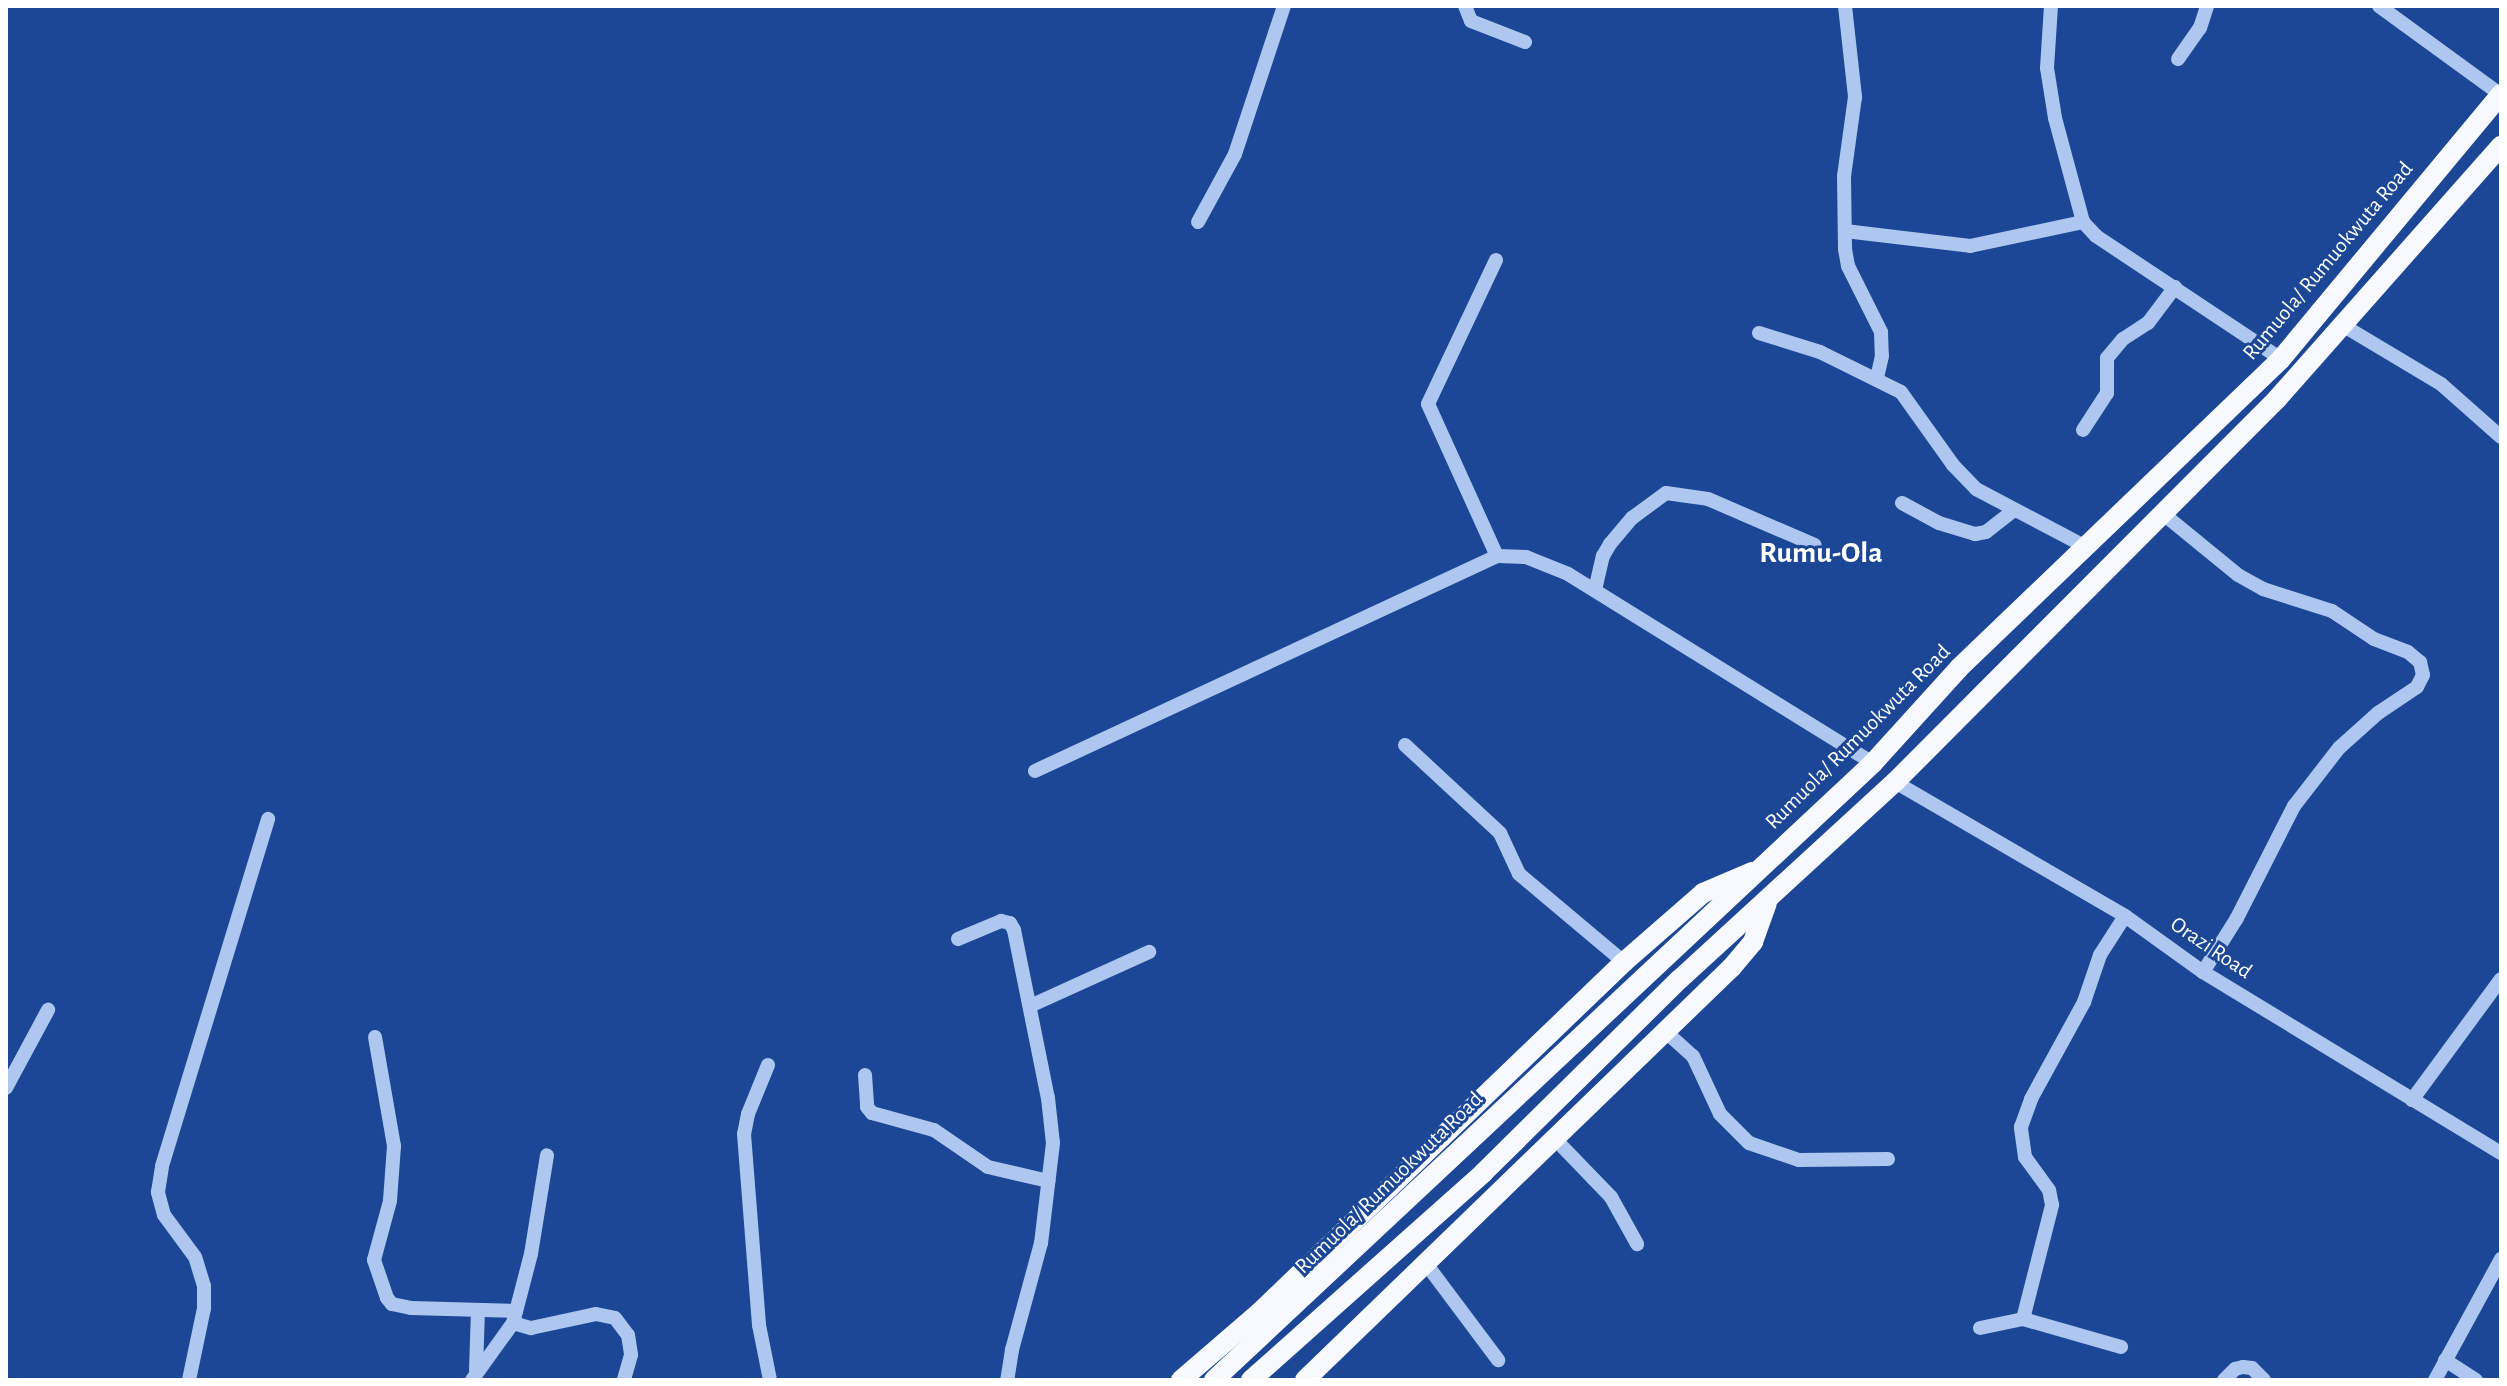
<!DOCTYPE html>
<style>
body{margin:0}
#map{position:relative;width:2507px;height:1386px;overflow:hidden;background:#1b4796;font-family:"Alegreya Sans",sans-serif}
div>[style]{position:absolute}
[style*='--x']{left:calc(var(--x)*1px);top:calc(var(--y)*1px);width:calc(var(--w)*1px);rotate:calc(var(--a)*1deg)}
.minor>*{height:14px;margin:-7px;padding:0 7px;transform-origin:7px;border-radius:7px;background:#aec7f0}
.major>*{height:20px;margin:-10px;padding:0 10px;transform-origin:10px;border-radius:10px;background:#f7f9ff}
span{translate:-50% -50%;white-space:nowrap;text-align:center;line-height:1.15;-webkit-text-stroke:6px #1b4796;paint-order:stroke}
.street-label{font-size:22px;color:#fff}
.district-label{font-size:30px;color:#fff;font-weight:700}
.frame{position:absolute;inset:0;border:8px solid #fff;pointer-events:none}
</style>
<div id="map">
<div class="minor">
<i style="--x:1465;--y:6;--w:16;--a:68"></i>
<i style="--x:1471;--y:21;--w:58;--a:21.3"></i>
<i style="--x:1845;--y:6;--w:92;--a:83.7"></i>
<i style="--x:1855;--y:97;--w:80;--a:97.9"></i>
<i style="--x:1844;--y:176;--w:73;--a:89.2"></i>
<i style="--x:1845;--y:249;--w:17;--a:80"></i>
<i style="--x:1848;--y:266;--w:74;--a:63.4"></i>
<i style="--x:1881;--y:332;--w:24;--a:88"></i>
<i style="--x:1882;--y:356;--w:23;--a:103"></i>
<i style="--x:2051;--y:6;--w:62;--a:93.7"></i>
<i style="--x:2047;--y:68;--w:51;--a:80.9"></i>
<i style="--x:2055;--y:118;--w:108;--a:74.9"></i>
<i style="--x:2083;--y:222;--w:19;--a:47"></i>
<i style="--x:2096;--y:236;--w:222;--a:33.6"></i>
<i style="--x:2379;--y:6;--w:151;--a:36.1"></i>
<i style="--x:2178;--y:59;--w:38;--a:-55"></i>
<i style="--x:2200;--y:28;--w:23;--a:-72"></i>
<i style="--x:1198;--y:222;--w:77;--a:-61.4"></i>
<i style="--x:1235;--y:154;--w:156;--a:-71.7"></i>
<i style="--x:1845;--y:231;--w:126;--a:6.8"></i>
<i style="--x:1970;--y:246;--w:116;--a:-12"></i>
<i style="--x:1496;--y:260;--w:159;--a:115.3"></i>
<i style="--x:1428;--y:404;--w:167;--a:65.6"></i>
<i style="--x:2344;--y:326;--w:113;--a:30.9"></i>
<i style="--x:2441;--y:384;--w:80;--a:41.5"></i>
<i style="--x:1759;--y:333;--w:64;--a:17.3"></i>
<i style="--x:1820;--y:352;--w:90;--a:26.3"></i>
<i style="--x:1901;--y:392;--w:90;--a:54.5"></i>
<i style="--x:1953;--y:465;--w:33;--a:46"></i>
<i style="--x:1976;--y:489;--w:122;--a:27.8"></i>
<i style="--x:2083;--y:430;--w:44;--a:-57"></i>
<i style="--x:2107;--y:393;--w:35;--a:-90"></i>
<i style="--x:2107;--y:358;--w:25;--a:-50"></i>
<i style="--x:2123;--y:339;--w:30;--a:-33"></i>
<i style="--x:2148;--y:323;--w:45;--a:-53.1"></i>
<i style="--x:1902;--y:503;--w:42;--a:28.4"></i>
<i style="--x:1939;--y:523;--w:38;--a:17"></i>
<i style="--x:1975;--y:534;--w:11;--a:-10"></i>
<i style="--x:1986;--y:532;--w:36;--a:-38"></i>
<i style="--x:2161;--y:512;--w:99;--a:39.3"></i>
<i style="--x:2238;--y:575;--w:29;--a:29"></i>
<i style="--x:2263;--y:589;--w:72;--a:17.7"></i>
<i style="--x:2332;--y:611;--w:50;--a:33.7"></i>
<i style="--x:2374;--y:639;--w:36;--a:21"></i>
<i style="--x:2408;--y:652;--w:16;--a:40"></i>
<i style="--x:2420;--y:662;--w:13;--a:77"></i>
<i style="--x:2423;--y:675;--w:13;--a:117"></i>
<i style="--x:2417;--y:687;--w:47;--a:146.3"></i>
<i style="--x:2378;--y:713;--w:52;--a:138.1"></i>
<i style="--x:2339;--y:748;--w:73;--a:127.8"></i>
<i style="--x:2294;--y:806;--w:126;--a:117"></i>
<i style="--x:2237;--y:918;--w:64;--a:122.2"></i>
<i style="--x:1595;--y:590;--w:35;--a:-77"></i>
<i style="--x:1603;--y:556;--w:14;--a:-60"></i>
<i style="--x:1610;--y:544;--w:34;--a:-50"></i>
<i style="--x:1632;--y:518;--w:42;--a:-36.3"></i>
<i style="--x:1666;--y:493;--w:42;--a:8.1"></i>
<i style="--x:1708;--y:499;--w:116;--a:23.3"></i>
<i style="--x:1405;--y:745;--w:129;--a:42.8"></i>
<i style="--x:1500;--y:833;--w:45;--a:65.1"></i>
<i style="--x:1519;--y:874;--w:137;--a:40"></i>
<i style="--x:1035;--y:771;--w:510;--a:-24.96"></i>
<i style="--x:1497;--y:556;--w:29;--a:2"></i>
<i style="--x:1526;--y:557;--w:45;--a:22"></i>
<i style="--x:1568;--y:574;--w:359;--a:31.8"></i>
<i style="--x:1895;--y:782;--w:266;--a:30.2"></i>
<i style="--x:2125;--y:916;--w:96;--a:35.7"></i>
<i style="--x:2203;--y:972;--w:349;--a:31.3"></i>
<i style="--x:958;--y:939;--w:47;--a:-22.7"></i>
<i style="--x:1001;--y:921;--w:9;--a:13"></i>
<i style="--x:1010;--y:923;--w:8;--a:60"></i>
<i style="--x:1014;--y:930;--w:171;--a:78.6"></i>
<i style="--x:1048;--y:1098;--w:45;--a:83.7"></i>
<i style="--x:1053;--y:1143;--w:101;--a:96.8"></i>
<i style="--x:1041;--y:1243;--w:111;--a:105.2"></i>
<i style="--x:1012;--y:1350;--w:30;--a:99"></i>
<i style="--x:1030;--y:1006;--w:131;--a:-24.4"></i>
<i style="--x:1666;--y:1032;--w:36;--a:42"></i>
<i style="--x:1693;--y:1056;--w:64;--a:65"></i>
<i style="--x:1720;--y:1114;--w:41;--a:45"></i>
<i style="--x:1749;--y:1143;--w:53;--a:18.8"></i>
<i style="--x:1799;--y:1160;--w:89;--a:-0.6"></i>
<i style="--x:375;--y:1037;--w:111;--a:80.1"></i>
<i style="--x:394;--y:1146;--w:55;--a:94.2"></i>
<i style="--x:390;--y:1201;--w:61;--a:105.2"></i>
<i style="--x:374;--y:1260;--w:40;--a:71.1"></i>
<i style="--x:387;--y:1298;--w:8;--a:50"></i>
<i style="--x:392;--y:1304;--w:19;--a:12"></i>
<i style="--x:411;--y:1308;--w:105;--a:1.6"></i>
<i style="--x:768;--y:1065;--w:53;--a:112.2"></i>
<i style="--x:748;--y:1114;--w:20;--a:101"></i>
<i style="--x:744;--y:1134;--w:192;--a:85.5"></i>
<i style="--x:759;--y:1325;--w:56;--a:78.7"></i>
<i style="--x:865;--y:1075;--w:32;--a:86"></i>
<i style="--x:867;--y:1107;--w:8;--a:50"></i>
<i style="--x:872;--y:1113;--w:64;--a:15.3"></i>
<i style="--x:934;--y:1130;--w:65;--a:34.4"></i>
<i style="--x:988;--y:1167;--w:62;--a:13.1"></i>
<i style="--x:6;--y:1088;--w:89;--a:-61.7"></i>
<i style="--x:2412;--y:1100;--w:150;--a:-53.7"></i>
<i style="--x:1556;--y:1140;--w:79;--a:46"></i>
<i style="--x:1611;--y:1197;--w:54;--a:61"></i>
<i style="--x:1427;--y:1265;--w:119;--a:53.2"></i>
<i style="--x:2023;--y:1319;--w:118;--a:-75.7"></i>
<i style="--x:2052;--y:1205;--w:15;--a:-101"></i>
<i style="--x:2049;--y:1190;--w:41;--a:-126"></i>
<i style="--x:2025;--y:1157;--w:30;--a:-98"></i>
<i style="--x:2021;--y:1127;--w:30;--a:-70"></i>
<i style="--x:2031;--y:1099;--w:111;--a:-61.3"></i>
<i style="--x:2084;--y:1002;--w:50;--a:-71.2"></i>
<i style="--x:2100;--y:955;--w:46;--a:-57.3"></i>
<i style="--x:513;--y:1323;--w:19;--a:16"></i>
<i style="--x:531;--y:1328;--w:66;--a:-12.2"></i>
<i style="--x:596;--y:1314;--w:19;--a:12"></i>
<i style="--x:615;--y:1318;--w:21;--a:53"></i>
<i style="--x:628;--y:1335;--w:20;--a:81"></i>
<i style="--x:631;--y:1355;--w:26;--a:106"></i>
<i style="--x:1980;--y:1328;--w:44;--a:-11.8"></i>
<i style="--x:2023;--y:1319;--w:102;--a:15.9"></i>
<i style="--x:2445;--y:1360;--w:37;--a:33"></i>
<i style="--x:476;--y:1370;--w:60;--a:-88.1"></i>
<i style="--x:189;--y:1380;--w:74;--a:-78.2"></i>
<i style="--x:204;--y:1308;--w:22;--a:-90"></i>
<i style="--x:204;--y:1286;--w:30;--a:-107"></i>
<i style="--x:195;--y:1257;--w:52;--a:-126.4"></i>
<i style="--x:164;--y:1215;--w:24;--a:-105"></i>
<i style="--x:158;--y:1192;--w:26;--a:-81"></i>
<i style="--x:162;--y:1166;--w:363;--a:-73"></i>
<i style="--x:472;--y:1380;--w:70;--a:-54.3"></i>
<i style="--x:513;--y:1323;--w:71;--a:-75.4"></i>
<i style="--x:531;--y:1254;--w:100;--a:-80.8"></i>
<i style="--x:2224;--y:1380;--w:16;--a:-45"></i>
<i style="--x:2235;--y:1369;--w:8;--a:-14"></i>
<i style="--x:2243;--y:1367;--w:9;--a:6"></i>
<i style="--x:2252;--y:1368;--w:17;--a:45"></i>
<i style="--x:2435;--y:1380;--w:138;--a:-61.4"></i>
</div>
<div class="major">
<i style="--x:1181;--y:1380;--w:104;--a:-40.7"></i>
<i style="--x:1260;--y:1312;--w:505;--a:-43.88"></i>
<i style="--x:1624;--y:962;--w:105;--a:-41.1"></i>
<i style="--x:1703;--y:893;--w:53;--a:-23.2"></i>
<i style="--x:1214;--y:1380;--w:903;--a:-43.11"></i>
<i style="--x:1873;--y:763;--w:128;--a:-47.8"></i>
<i style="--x:1959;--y:668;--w:446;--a:-43.8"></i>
<i style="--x:2281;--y:359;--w:344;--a:-50.3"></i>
<i style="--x:1251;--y:1380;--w:311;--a:-41.7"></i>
<i style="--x:1483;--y:1173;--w:276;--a:-44.6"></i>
<i style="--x:1680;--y:979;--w:292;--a:-42.5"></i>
<i style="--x:1895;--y:782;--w:541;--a:-45.07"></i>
<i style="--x:2277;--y:399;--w:338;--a:-48.5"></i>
<i style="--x:1305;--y:1380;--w:594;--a:-44.05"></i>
<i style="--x:1732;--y:967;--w:33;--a:-50"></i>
<i style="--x:1753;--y:942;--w:41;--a:-70.3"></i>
</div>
<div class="street-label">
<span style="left:2328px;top:261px;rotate:-50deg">Rumuola/ Rumuokwuta Road</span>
<span style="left:1858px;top:737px;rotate:-45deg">Rumuola/ Rumuokwuta Road</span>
<span style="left:2211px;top:948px;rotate:34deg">Orazi Road</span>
<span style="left:1389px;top:1183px;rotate:-44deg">Rumuola/ Rumuokwuta Road</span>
</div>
<div class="district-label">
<span style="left:1821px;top:553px">Rumu-Ola</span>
</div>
<div class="frame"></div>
</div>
